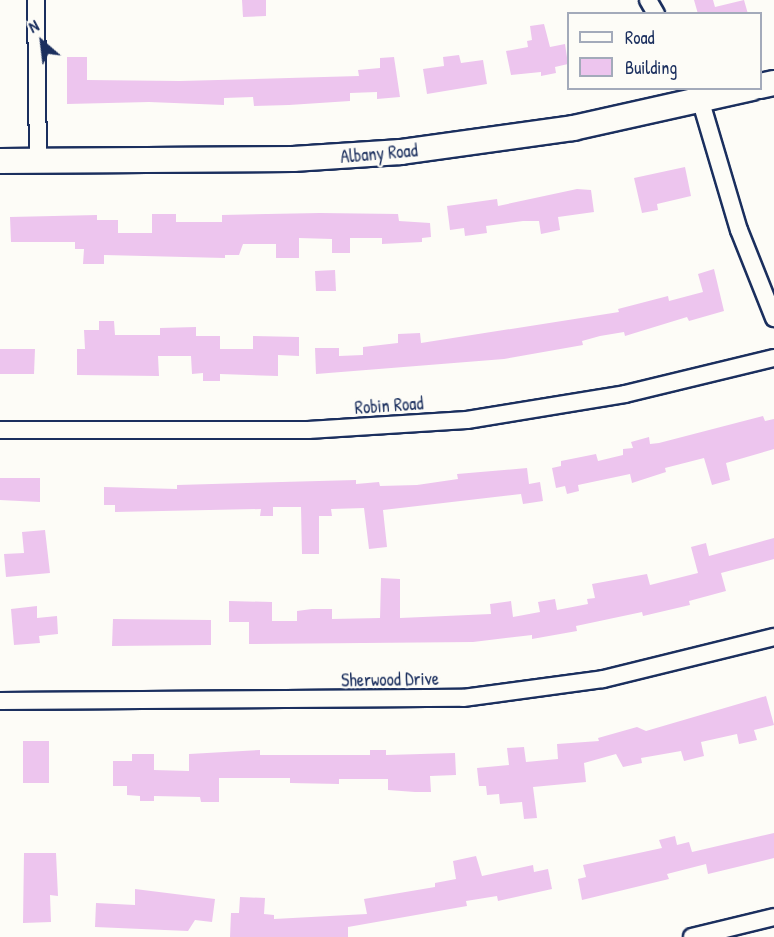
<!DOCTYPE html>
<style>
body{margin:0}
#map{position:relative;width:774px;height:937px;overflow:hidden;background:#fdfcf7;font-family:"Patrick Hand",sans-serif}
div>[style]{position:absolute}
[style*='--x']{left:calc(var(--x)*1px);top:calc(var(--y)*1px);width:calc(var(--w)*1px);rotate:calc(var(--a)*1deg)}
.building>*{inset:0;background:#edc5ee}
.roads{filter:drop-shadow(2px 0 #1b2f5e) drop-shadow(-2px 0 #1b2f5e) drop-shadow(0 2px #1b2f5e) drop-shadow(0 -2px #1b2f5e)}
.street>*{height:16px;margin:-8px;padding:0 8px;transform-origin:8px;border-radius:8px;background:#fdfcf7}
.secondary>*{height:24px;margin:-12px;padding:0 12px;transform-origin:12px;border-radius:12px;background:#fdfcf7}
span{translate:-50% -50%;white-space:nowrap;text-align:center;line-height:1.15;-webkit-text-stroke:4.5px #fdfcf7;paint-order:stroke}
.street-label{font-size:18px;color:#1b2f5e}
.legend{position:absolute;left:567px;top:12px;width:195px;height:78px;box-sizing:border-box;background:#fdfcf7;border:2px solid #a3aaba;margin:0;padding:8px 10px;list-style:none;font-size:18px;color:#1b2f5e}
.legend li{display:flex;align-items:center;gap:12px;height:30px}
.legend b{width:30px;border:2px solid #a3aaba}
.north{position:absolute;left:12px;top:12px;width:60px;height:60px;-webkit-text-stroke:4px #fdfcf7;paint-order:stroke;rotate:332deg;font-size:16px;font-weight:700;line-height:24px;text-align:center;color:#1b2f5e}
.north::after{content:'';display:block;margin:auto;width:21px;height:27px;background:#1b2f5e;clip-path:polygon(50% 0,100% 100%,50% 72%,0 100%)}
</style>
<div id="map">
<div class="building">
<i style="clip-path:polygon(242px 0,266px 0,266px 16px,243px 17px)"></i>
<i style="clip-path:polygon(694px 0,713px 0,715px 7px,744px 0,748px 14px,698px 14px)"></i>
<i style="clip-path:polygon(544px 24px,550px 47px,565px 44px,568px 64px,555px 67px,556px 73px,541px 76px,541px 72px,511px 75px,506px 51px,528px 47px,527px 41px,532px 40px,530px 26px)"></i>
<i style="clip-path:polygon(459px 55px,461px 63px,483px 60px,487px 84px,427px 94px,423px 69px,444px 66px,443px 57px)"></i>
<i style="clip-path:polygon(67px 57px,87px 57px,87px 80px,180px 81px,359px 76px,358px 70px,380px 68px,380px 58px,394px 57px,400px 97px,377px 99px,377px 92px,350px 93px,350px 101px,289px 105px,254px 106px,253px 97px,224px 98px,224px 105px,149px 102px,67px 104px)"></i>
<i style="clip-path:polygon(685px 167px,691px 196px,657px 204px,658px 210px,642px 213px,634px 178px)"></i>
<i style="clip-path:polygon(577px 189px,591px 190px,594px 212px,558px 217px,560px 230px,541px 234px,539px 221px,523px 221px,486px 226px,487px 233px,465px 236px,464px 228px,450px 230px,447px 206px,497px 199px,498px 206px)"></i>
<i style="clip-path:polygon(320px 213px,398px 214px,399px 221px,430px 223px,431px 237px,422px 238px,422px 242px,382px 244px,382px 238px,350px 238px,350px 253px,332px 253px,332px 239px,299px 238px,299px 258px,276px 258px,276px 244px,243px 244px,239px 255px,225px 255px,225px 258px,104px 255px,104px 264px,83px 264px,84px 249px,75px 249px,75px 242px,11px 242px,10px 217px,97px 215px,97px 220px,118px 220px,118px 233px,152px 233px,152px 214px,176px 214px,176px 222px,222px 222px,222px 215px)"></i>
<i style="clip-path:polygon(714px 269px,724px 311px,689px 321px,687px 317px,625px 336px,624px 332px,600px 336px,582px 341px,583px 345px,504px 359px,316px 374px,315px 348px,339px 348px,339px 356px,363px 355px,363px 347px,398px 343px,398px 334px,420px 333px,421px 343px,619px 312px,618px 309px,668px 296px,669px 301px,703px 292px,698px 274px)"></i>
<i style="clip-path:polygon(335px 270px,336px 291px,316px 291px,315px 271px)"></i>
<i style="clip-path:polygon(99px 321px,114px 321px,115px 335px,160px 335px,160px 328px,196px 327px,196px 336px,220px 336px,220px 349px,253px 349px,253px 336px,299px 337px,299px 356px,278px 355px,278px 376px,220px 374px,220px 381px,203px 381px,203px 373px,192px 374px,191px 356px,158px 356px,159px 376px,77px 375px,77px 349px,85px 349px,84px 330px,99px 330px)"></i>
<i style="clip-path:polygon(0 349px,35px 349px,34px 374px,0 374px)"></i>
<i style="clip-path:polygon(763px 416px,765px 421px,774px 419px,774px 449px,726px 463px,730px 480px,712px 485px,704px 458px,665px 468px,666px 472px,632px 483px,630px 474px,578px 485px,579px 491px,567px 494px,565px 486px,556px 488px,552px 468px,561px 466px,561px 461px,596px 454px,598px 461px,623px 455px,623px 449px,633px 448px,631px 442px,649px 437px,650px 444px,659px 443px)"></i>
<i style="clip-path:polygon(527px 468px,529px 484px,540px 482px,543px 501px,523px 504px,521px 494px,383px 510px,387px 547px,369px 549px,364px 508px,331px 509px,332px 516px,319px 516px,319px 554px,302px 554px,301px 507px,273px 507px,273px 516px,260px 516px,261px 509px,115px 512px,115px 505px,104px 505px,104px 487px,177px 489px,177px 485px,356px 480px,356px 484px,379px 482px,380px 486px,417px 485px,458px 479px,457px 474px)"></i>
<i style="clip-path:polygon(0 478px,40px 478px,40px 502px,0 500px)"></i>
<i style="clip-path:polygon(45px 530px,50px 573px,6px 577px,4px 554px,24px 553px,22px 532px)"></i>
<i style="clip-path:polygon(774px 538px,774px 559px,721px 573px,726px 591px,689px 601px,690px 605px,643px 616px,642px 612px,576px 626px,577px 631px,532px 639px,532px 635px,473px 642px,249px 644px,249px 622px,229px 622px,229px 601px,272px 602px,272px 621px,297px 621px,297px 611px,312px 609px,332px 609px,332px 619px,380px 618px,381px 578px,400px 579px,400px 618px,491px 614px,490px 604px,511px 601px,513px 617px,540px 612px,538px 602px,555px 599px,557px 610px,588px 604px,587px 599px,595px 598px,592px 584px,647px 574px,650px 585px,698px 573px,691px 547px,706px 543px,709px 556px)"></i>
<i style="clip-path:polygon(37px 606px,37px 618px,57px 616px,58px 634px,39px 636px,40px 643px,14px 645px,11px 609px)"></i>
<i style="clip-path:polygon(113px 619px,211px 620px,211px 645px,112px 646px)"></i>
<i style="clip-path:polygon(766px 696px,774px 725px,754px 730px,757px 740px,739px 744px,737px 734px,701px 742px,704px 756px,684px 761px,681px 751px,641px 758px,642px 763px,623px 767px,616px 754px,584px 763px,586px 782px,533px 787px,537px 818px,524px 819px,522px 802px,500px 804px,499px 794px,487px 795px,486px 786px,479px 786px,477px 768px,509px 765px,507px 748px,524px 747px,526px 762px,558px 759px,557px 744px,599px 741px,598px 738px,637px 727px,646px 731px)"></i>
<i style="clip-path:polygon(23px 741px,49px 741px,49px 783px,23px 783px)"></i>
<i style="clip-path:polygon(260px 750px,260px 755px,370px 755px,370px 750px,386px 750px,386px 755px,455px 753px,456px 775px,430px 776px,431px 792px,415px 792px,388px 790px,388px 779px,339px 779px,339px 784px,290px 783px,290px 778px,219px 778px,219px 802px,201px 802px,200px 797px,154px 796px,154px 801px,140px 801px,140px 796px,127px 795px,127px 786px,113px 786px,113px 761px,132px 761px,132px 754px,154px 754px,154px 770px,189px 771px,189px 754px)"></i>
<i style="clip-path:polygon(774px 833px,774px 858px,708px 874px,706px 864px,667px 874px,669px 879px,582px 900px,578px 879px,586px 877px,583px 865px,662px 848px,659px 840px,675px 836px,677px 845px,689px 842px,692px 852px)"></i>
<i style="clip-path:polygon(24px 853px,56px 853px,58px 896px,50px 895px,51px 922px,23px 923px)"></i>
<i style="clip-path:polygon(476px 856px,482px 876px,533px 865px,534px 872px,548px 869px,552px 889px,498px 901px,497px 896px,466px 901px,467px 906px,348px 927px,348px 937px,230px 937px,231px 913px,239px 913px,240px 897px,265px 898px,264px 914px,274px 915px,274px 919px,367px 914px,364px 899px,435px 887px,435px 883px,456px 879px,453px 861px)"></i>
<i style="clip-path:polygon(135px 889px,215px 899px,212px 922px,195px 920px,188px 931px,95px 927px,96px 903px,135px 905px)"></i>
</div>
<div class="roads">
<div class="street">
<i style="--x:36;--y:0;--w:161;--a:89.3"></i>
<i style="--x:648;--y:0;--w:16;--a:60"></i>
<i style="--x:698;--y:92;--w:144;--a:73.5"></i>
<i style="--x:739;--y:230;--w:95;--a:68.3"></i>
<i style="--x:0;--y:430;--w:308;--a:0"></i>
<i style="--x:308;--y:430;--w:159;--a:-3.6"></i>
<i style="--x:467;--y:420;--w:160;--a:-9.3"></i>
<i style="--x:625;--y:394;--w:153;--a:-13.6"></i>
<i style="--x:0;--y:701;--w:463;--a:-0.4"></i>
<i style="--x:463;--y:698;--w:141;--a:-7.7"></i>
<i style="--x:603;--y:679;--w:176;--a:-13.8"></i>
<i style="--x:692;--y:937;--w:84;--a:-13.7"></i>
</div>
<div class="secondary">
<i style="--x:760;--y:86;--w:14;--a:-12"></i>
<i style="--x:0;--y:161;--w:293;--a:-0.4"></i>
<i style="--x:293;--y:159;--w:108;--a:-3.7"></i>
<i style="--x:401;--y:152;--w:174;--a:-7.9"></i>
<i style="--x:573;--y:128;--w:183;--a:-12.6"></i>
</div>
</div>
<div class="street-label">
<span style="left:379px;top:154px;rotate:-5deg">Albany Road</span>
<span style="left:389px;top:406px;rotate:-4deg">Robin Road</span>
<span style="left:390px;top:680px;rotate:-1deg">Sherwood Drive</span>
</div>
<ul class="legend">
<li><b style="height:8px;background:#fdfcf7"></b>Road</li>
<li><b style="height:16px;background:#edc5ee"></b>Building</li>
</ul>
<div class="north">N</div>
</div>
